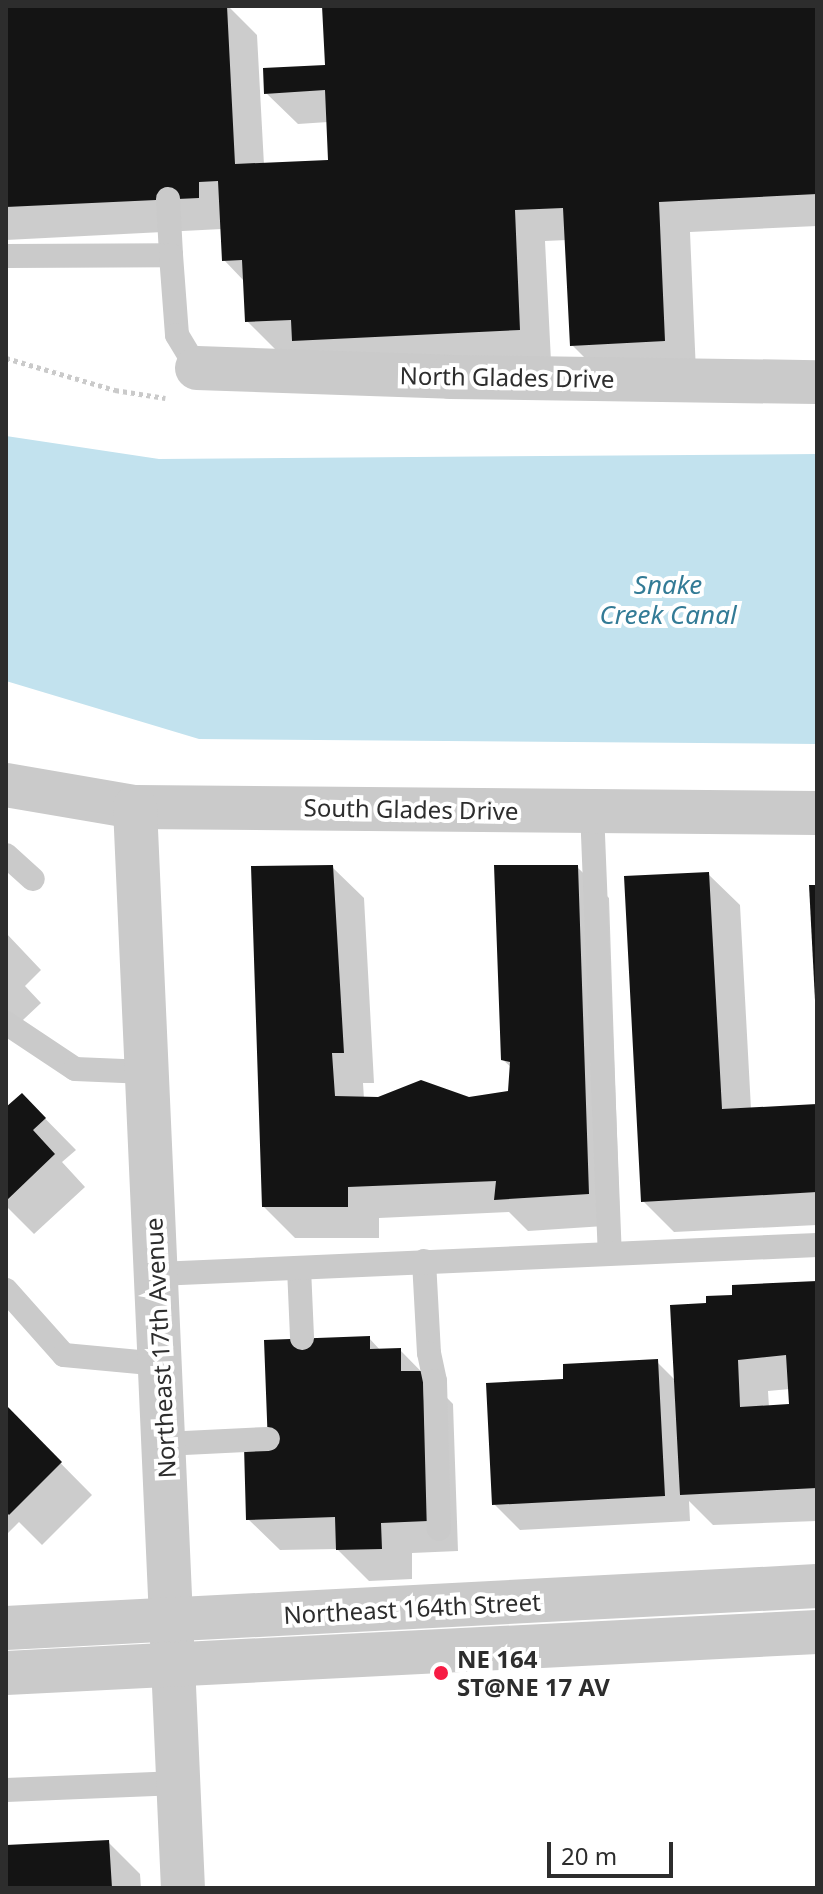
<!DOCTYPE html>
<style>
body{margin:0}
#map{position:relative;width:823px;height:1894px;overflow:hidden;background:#fff;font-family:"Noto Sans",sans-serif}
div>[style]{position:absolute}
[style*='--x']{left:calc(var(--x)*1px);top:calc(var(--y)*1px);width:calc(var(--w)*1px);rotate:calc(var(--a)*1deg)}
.water>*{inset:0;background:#c2e2ee}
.shadow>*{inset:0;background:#0003}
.building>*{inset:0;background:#141414}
.path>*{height:5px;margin-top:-2.5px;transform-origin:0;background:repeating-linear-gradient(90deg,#cacaca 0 4px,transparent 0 8px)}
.service>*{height:24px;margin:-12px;padding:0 12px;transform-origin:12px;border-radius:12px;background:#cacaca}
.minor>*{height:44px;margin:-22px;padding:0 22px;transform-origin:22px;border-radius:22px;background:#cacaca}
.tertiary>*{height:44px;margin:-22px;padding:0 22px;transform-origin:22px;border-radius:22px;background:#cacaca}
.dots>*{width:22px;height:22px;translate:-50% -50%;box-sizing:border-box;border:4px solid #fff;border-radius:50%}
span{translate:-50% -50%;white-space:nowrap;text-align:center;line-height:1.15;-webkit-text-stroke:8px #fff;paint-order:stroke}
.street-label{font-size:24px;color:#2d2d2d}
.poi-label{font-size:24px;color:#2d2d2d;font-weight:700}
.left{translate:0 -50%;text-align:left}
.water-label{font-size:26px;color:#337b96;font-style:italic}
.frame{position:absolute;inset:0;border:8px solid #2d2d2d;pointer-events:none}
.scale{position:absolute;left:547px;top:1842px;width:126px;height:36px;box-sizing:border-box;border:4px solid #2d2d2d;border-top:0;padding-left:10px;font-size:24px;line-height:28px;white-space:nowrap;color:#2d2d2d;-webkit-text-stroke:6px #fff;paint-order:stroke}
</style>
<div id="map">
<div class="water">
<i style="clip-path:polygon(6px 436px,159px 459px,817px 454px,817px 744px,199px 739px,6px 681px)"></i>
</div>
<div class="shadow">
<i style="clip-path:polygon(6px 6px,228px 6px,257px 35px,264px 165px,331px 162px,328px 122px,298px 124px,266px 93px,327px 67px,324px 6px,817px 6px,817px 226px,690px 232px,696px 372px,603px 376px,572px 345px,567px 240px,545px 241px,551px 361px,279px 353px,247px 321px,245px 282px,224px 260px,222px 229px,6px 240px)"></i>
<i style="clip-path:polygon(332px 867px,364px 898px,374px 1083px,363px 1083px,364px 1099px,469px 1099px,510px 1093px,511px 1067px,503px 1060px,577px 867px,609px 898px,620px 1225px,528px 1231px,509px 1212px,379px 1218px,379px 1238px,295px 1238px,264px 1207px)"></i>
<i style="clip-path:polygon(708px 874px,740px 905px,751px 1109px,817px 1106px,817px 1225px,674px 1232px,643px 1201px)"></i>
<i style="clip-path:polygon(6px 933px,41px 970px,25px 986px,41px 1003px,7px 1035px)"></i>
<i style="clip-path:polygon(22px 1095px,76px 1150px,62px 1162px,85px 1187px,34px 1234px,6px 1206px,6px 1110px)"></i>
<i style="clip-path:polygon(evenodd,817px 1283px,817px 1521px,713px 1525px,689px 1501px,690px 1521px,520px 1530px,494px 1504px,566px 1381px,657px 1362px,676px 1381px,708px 1305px,817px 1283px,790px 1389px,791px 1406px,769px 1407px,768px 1391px,790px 1389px)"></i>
<i style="clip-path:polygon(369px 1338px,381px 1351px,400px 1350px,453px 1404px,458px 1551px,412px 1553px,412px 1579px,369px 1581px,337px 1549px,280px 1550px,248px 1519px)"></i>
<i style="clip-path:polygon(6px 1408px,92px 1495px,42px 1545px,19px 1522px,8px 1533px,6px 1531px)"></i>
<i style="clip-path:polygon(108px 1842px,140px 1874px,141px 1888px,6px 1888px,6px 1847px)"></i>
</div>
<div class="building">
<i style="clip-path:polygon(6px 6px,227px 6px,235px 164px,328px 160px,325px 90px,264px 94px,263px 68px,325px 65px,322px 6px,817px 6px,817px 194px,659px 202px,665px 341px,570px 346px,563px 208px,515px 210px,520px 330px,292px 341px,291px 320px,245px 322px,242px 260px,222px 261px,218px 181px,199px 182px,199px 198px,6px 207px)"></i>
<i style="clip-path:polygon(333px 865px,344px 1053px,332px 1053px,335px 1096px,378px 1097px,421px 1080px,469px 1097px,508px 1091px,510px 1062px,501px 1060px,494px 865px,578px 865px,589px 1194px,494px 1200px,496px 1181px,348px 1187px,348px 1207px,262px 1207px,251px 866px)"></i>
<i style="clip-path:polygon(709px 872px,722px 1109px,817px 1104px,817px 1192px,641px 1202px,624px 876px)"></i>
<i style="clip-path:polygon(809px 885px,817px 885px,817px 1000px,815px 1000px)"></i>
<i style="clip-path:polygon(22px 1093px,46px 1118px,33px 1130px,55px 1154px,6px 1201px,6px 1107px)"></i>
<i style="clip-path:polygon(evenodd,817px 1281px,817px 1488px,680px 1495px,670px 1305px,706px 1303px,706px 1296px,732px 1295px,732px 1285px,817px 1281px,786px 1355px,789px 1404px,740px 1407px,738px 1360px,786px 1355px)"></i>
<i style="clip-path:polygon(370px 1336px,370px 1349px,401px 1348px,401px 1371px,423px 1371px,428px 1521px,381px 1523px,382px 1549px,336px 1550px,335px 1517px,246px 1520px,244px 1446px,268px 1446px,264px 1340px)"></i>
<i style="clip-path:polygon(658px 1359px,665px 1496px,492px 1505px,486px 1383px,563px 1379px,563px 1364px)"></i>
<i style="clip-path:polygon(6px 1405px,62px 1462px,9px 1515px,6px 1512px)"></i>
<i style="clip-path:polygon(109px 1840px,112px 1888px,6px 1888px,6px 1845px)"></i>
</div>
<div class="path">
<i style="--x:6;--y:358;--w:114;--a:16.4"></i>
<i style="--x:115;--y:390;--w:51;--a:9.1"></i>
</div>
<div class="service">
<i style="--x:168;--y:199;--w:56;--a:86.9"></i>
<i style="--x:6;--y:256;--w:165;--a:-0.3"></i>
<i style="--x:171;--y:255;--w:80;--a:85.7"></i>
<i style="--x:177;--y:335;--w:39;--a:59"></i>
<i style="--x:592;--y:810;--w:443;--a:87.7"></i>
<i style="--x:6;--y:855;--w:36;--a:42"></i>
<i style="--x:6;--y:1023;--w:83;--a:33.7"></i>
<i style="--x:75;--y:1069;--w:72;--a:2.4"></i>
<i style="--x:424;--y:1261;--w:92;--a:86.9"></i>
<i style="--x:429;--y:1353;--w:29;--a:78"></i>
<i style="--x:435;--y:1381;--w:148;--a:88.5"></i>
<i style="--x:299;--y:1268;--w:70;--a:87.5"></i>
<i style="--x:157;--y:1274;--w:661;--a:-2.52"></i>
<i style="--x:6;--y:1290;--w:87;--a:48.3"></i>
<i style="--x:64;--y:1355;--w:97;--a:5.3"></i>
<i style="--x:164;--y:1444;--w:104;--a:-2.8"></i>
<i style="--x:6;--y:1790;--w:173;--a:-2.3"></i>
</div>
<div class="minor">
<i style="--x:197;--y:368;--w:253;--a:2"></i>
<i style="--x:450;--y:377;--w:367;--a:0.8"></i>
<i style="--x:6;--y:785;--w:131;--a:9.7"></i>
<i style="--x:135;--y:807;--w:682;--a:0.5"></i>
<i style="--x:135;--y:807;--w:1082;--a:87.46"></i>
</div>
<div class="tertiary">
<i style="--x:6;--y:1628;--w:812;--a:-2.96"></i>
<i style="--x:6;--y:1673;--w:812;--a:-2.89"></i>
</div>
<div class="dots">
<i style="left:441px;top:1673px;background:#f71c44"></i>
</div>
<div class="street-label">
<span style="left:507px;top:377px;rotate:1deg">North Glades Drive</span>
<span style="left:411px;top:809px;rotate:1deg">South Glades Drive</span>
<span style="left:160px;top:1348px;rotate:-93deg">Northeast 17th Avenue</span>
<span style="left:412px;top:1608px;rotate:-3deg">Northeast 164th Street</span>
</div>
<div class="poi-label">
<span class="left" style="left:457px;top:1673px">NE 164<br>ST@NE 17 AV</span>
</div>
<div class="water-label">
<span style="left:668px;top:600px">Snake<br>Creek Canal</span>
</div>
<div class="frame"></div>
<div class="scale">20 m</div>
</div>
